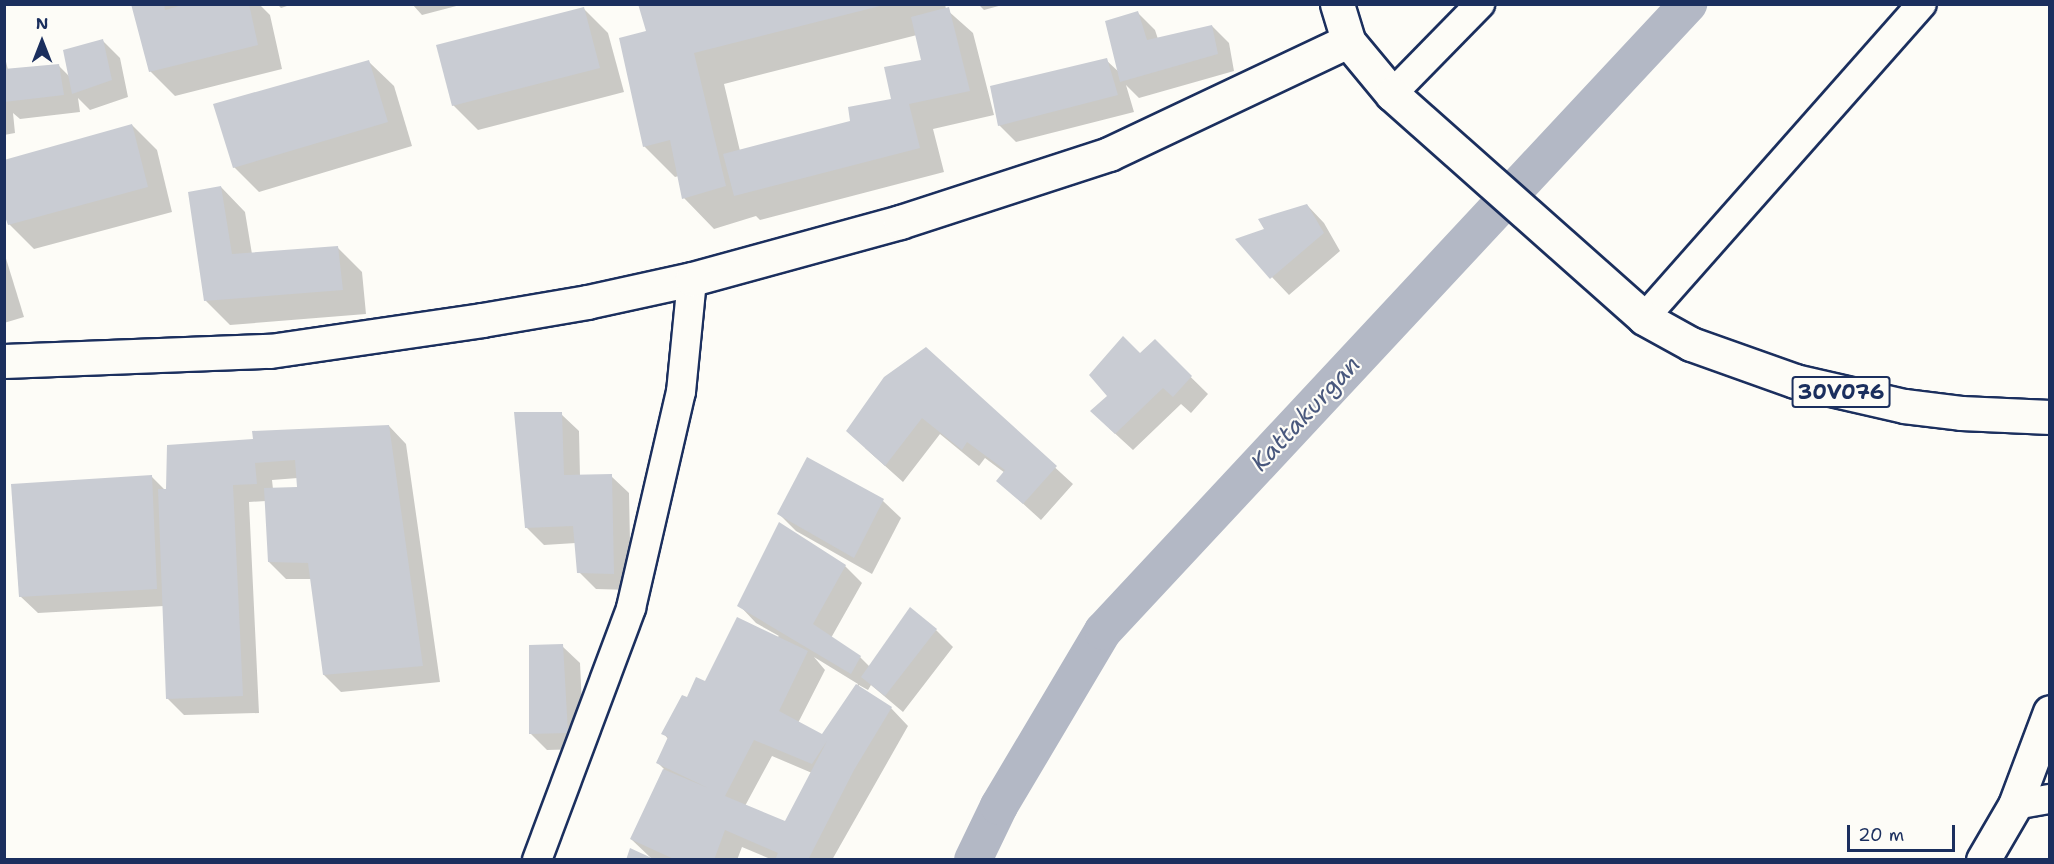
<!DOCTYPE html>
<style>
body{margin:0}
#map{position:relative;width:2054px;height:864px;overflow:hidden;background:#fdfcf7;font-family:"Shantell Sans",sans-serif}
div>[style]{position:absolute}
[style*='--x']{left:calc(var(--x)*1px);top:calc(var(--y)*1px);width:calc(var(--w)*1px);rotate:calc(var(--a)*1deg)}
.shadow>*{inset:0;background:#0003}
.canal>*{height:38px;margin:-19px;padding:0 19px;transform-origin:19px;border-radius:19px;background:#b3b8c5}
.building>*{inset:0;background:#c9ccd3}
.roads{filter:drop-shadow(2px 0 #1b2f5e) drop-shadow(-2px 0 #1b2f5e) drop-shadow(0 2px #1b2f5e) drop-shadow(0 -2px #1b2f5e)}
.street>*{height:28px;margin:-14px;padding:0 14px;transform-origin:14px;border-radius:14px;background:#fdfcf7}
.secondary>*{height:33px;margin:-16.5px;padding:0 16.5px;transform-origin:16.5px;border-radius:16.5px;background:#fdfcf7}
.primary>*{height:33px;margin:-16.5px;padding:0 16.5px;transform-origin:16.5px;border-radius:16.5px;background:#fdfcf7}
span{translate:-50% -50%;white-space:nowrap;text-align:center;line-height:1.15;-webkit-text-stroke:4.5px #fdfcf7;paint-order:stroke}
.shield-label span{padding:2px 4px;background:#fdfcf7;border:2px solid;border-radius:4px;-webkit-text-stroke-width:0}
.shield-label{font-size:21px;color:#1b2f5e;font-weight:700}
.water-label{font-size:24px;color:#49587d;font-style:italic}
.frame{position:absolute;inset:0;border:6px solid #1b2f5e;pointer-events:none}
.north{position:absolute;left:12px;top:12px;width:60px;height:60px;-webkit-text-stroke:4px #fdfcf7;paint-order:stroke;rotate:0deg;font-size:16px;font-weight:700;line-height:24px;text-align:center;color:#1b2f5e}
.north::after{content:'';display:block;margin:auto;width:21px;height:27px;background:#1b2f5e;clip-path:polygon(50% 0,100% 100%,50% 72%,0 100%)}
.scale{position:absolute;left:1847px;top:825px;width:108px;height:27px;box-sizing:border-box;border:3px solid #1b2f5e;border-top:0;padding-left:8px;font-size:18px;line-height:21px;white-space:nowrap;color:#1b2f5e;-webkit-text-stroke:4px #fdfcf7;paint-order:stroke}
</style>
<div id="map">
<div class="shadow">
<i style="clip-path:polygon(132px 4px,182px 4px,182px 7px,191px 4px,259px 4px,270px 15px,282px 69px,175px 96px,150px 71px)"></i>
<i style="clip-path:polygon(277px 4px,293px 4px,281px 8px)"></i>
<i style="clip-path:polygon(412px 4px,464px 4px,422px 15px)"></i>
<i style="clip-path:polygon(evenodd,640px 4px,945px 4px,946px 9px,973px 33px,994px 115px,933px 129px,944px 172px,760px 220px,756px 216px,714px 229px,684px 198px,679px 176px,675px 177px,644px 146px,648px 32px,640px 4px,917px 35px,923px 61px,893px 100px,851px 122px,740px 151px,724px 84px,917px 35px)"></i>
<i style="clip-path:polygon(978px 4px,1006px 4px,984px 10px)"></i>
<i style="clip-path:polygon(584px 9px,608px 33px,624px 92px,478px 130px,453px 105px)"></i>
<i style="clip-path:polygon(1138px 13px,1155px 30px,1158px 39px,1212px 26px,1229px 43px,1234px 71px,1139px 98px,1126px 85px,1134px 112px,1016px 142px,999px 125px,1106px 60px,1120px 73px)"></i>
<i style="clip-path:polygon(103px 41px,120px 58px,128px 97px,90px 110px,78px 98px,80px 112px,20px 119px,13px 113px,15px 133px,4px 135px,4px 53px,8px 70px,59px 66px,70px 77px)"></i>
<i style="clip-path:polygon(369px 62px,394px 86px,412px 146px,259px 192px,234px 167px)"></i>
<i style="clip-path:polygon(132px 125px,157px 150px,172px 212px,34px 249px,9px 224px)"></i>
<i style="clip-path:polygon(221px 187px,245px 212px,252px 254px,337px 247px,362px 272px,366px 314px,230px 325px,205px 300px)"></i>
<i style="clip-path:polygon(1307px 205px,1324px 223px,1340px 251px,1289px 295px,1237px 240px,1267px 230px)"></i>
<i style="clip-path:polygon(4px 252px,24px 317px,4px 323px)"></i>
<i style="clip-path:polygon(1155px 342px,1208px 394px,1191px 413px,1181px 404px,1133px 450px,1109px 428px,1109px 396px,1140px 355px)"></i>
<i style="clip-path:polygon(926px 349px,1073px 484px,1041px 520px,998px 481px,1005px 473px,985px 458px,979px 466px,940px 434px,903px 482px,865px 448px)"></i>
<i style="clip-path:polygon(561px 414px,579px 431px,580px 476px,611px 476px,629px 493px,631px 590px,596px 589px,579px 572px,576px 543px,544px 545px,526px 527px)"></i>
<i style="clip-path:polygon(evenodd,389px 426px,406px 444px,440px 682px,341px 692px,324px 675px,312px 579px,286px 579px,269px 562px,266px 501px,249px 502px,259px 713px,184px 715px,167px 698px,164px 606px,38px 613px,20px 596px,152px 477px,167px 492px,254px 441px,389px 426px,298px 478px,298px 488px,273px 489px,272px 480px,298px 478px)"></i>
<i style="clip-path:polygon(808px 459px,883px 501px,901px 518px,872px 574px,796px 531px,779px 514px)"></i>
<i style="clip-path:polygon(evenodd,845px 566px,862px 583px,831px 638px,860px 657px,870px 667px,936px 630px,953px 647px,903px 712px,871px 685px,868px 690px,859px 685px,858px 687px,891px 708px,908px 726px,832px 860px,773px 860px,742px 847px,737px 860px,627px 860px,652px 859px,631px 839px,664px 769px,657px 762px,669px 740px,663px 733px,688px 699px,705px 683px,779px 636px,756px 623px,739px 605px,845px 566px,814px 657px,858px 684px,822px 736px,798px 723px,825px 670px,814px 657px,845px 566px,772px 756px,812px 773px,785px 823px,745px 806px,772px 756px)"></i>
<i style="clip-path:polygon(562px 646px,580px 663px,584px 749px,547px 750px,530px 733px)"></i>
</div>
<div class="canal">
<i style="--x:973;--y:860;--w:60;--a:-64.3"></i>
<i style="--x:999;--y:806;--w:204;--a:-59.3"></i>
<i style="--x:1103;--y:631;--w:858;--a:-46.98"></i>
</div>
<div class="building">
<i style="clip-path:polygon(131px 4px,164px 4px,165px 10px,186px 4px,249px 4px,258px 45px,149px 72px)"></i>
<i style="clip-path:polygon(638px 4px,884px 4px,884px 5px,694px 53px,726px 186px,682px 199px,670px 140px,643px 147px,619px 38px,646px 31px)"></i>
<i style="clip-path:polygon(584px 7px,600px 68px,452px 106px,436px 45px)"></i>
<i style="clip-path:polygon(949px 7px,970px 91px,909px 104px,920px 148px,734px 196px,723px 154px,850px 121px,848px 107px,891px 99px,884px 67px,921px 60px,911px 17px)"></i>
<i style="clip-path:polygon(1138px 11px,1147px 40px,1212px 25px,1218px 54px,1120px 82px,1105px 21px)"></i>
<i style="clip-path:polygon(103px 39px,112px 80px,72px 94px,63px 50px)"></i>
<i style="clip-path:polygon(1107px 58px,1118px 95px,998px 126px,990px 86px)"></i>
<i style="clip-path:polygon(369px 60px,388px 122px,233px 168px,213px 104px)"></i>
<i style="clip-path:polygon(59px 64px,64px 95px,4px 102px,4px 69px)"></i>
<i style="clip-path:polygon(132px 124px,148px 187px,8px 225px,4px 214px,4px 160px)"></i>
<i style="clip-path:polygon(221px 186px,232px 254px,338px 246px,343px 290px,204px 301px,188px 192px)"></i>
<i style="clip-path:polygon(1307px 204px,1324px 233px,1270px 279px,1235px 239px,1264px 229px,1258px 219px)"></i>
<i style="clip-path:polygon(1123px 336px,1140px 353px,1155px 339px,1192px 376px,1173px 397px,1163px 388px,1115px 434px,1090px 411px,1107px 396px,1089px 375px)"></i>
<i style="clip-path:polygon(926px 347px,1057px 466px,1023px 504px,996px 481px,1005px 470px,967px 442px,962px 450px,922px 418px,885px 466px,846px 431px,884px 377px)"></i>
<i style="clip-path:polygon(514px 412px,562px 412px,564px 475px,612px 474px,614px 574px,577px 573px,573px 526px,525px 528px)"></i>
<i style="clip-path:polygon(389px 425px,423px 666px,323px 675px,308px 563px,268px 562px,264px 488px,297px 487px,295px 460px,255px 463px,257px 484px,233px 485px,243px 696px,166px 699px,158px 489px,166px 489px,167px 445px,253px 439px,252px 431px)"></i>
<i style="clip-path:polygon(807px 457px,884px 499px,854px 558px,777px 514px)"></i>
<i style="clip-path:polygon(152px 475px,157px 589px,19px 597px,11px 484px)"></i>
<i style="clip-path:polygon(779px 522px,846px 565px,813px 624px,861px 656px,851px 674px,737px 606px)"></i>
<i style="clip-path:polygon(910px 607px,937px 629px,885px 696px,861px 677px)"></i>
<i style="clip-path:polygon(evenodd,737px 617px,808px 651px,779px 711px,822px 734px,856px 684px,892px 707px,854px 770px,808px 860px,775px 860px,778px 853px,725px 830px,714px 860px,676px 860px,630px 839px,663px 769px,708px 788px,656px 763px,668px 737px,661px 734px,682px 695px,687px 697px,696px 677px,705px 681px,737px 617px,754px 740px,812px 764px,827px 741px,785px 821px,725px 796px,754px 740px)"></i>
<i style="clip-path:polygon(563px 644px,568px 733px,529px 734px,529px 645px)"></i>
<i style="clip-path:polygon(630px 848px,656px 860px,626px 860px)"></i>
</div>
<div class="roads">
<div class="street">
<i style="--x:1392;--y:94;--w:126;--a:-45.6"></i>
<i style="--x:1644;--y:318;--w:419;--a:-48.5"></i>
<i style="--x:2015;--y:805;--w:36;--a:-10"></i>
<i style="--x:537;--y:860;--w:269;--a:-69.5"></i>
<i style="--x:631;--y:608;--w:222;--a:-77"></i>
<i style="--x:681;--y:392;--w:114;--a:-84.4"></i>
</div>
<div class="secondary">
<i style="--x:4;--y:361;--w:266;--a:-2.2"></i>
<i style="--x:270;--y:351;--w:214;--a:-8.3"></i>
<i style="--x:482;--y:320;--w:107;--a:-9.7"></i>
<i style="--x:587;--y:302;--w:107;--a:-12.4"></i>
<i style="--x:692;--y:279;--w:216;--a:-15.3"></i>
<i style="--x:900;--y:222;--w:220;--a:-18"></i>
<i style="--x:1109;--y:154;--w:264;--a:-25.3"></i>
<i style="--x:1983;--y:860;--w:64;--a:-59.8"></i>
<i style="--x:2015;--y:805;--w:99;--a:-69.4"></i>
</div>
<div class="primary">
<i style="--x:1337;--y:4;--w:39;--a:73"></i>
<i style="--x:1348;--y:41;--w:69;--a:50.3"></i>
<i style="--x:1392;--y:94;--w:337;--a:41.6"></i>
<i style="--x:1644;--y:318;--w:54;--a:29"></i>
<i style="--x:1691;--y:344;--w:110;--a:19.6"></i>
<i style="--x:1795;--y:381;--w:112;--a:12.9"></i>
<i style="--x:1904;--y:406;--w:57;--a:7"></i>
<i style="--x:1961;--y:413;--w:89;--a:2.6"></i>
</div>
</div>
<div class="shield-label">
<span style="left:1841px;top:392px">30V076</span>
</div>
<div class="water-label">
<span style="left:1306px;top:414px;rotate:-47deg">Kattakurgan</span>
</div>
<div class="frame"></div>
<div class="north">N</div>
<div class="scale">20 m</div>
</div>
